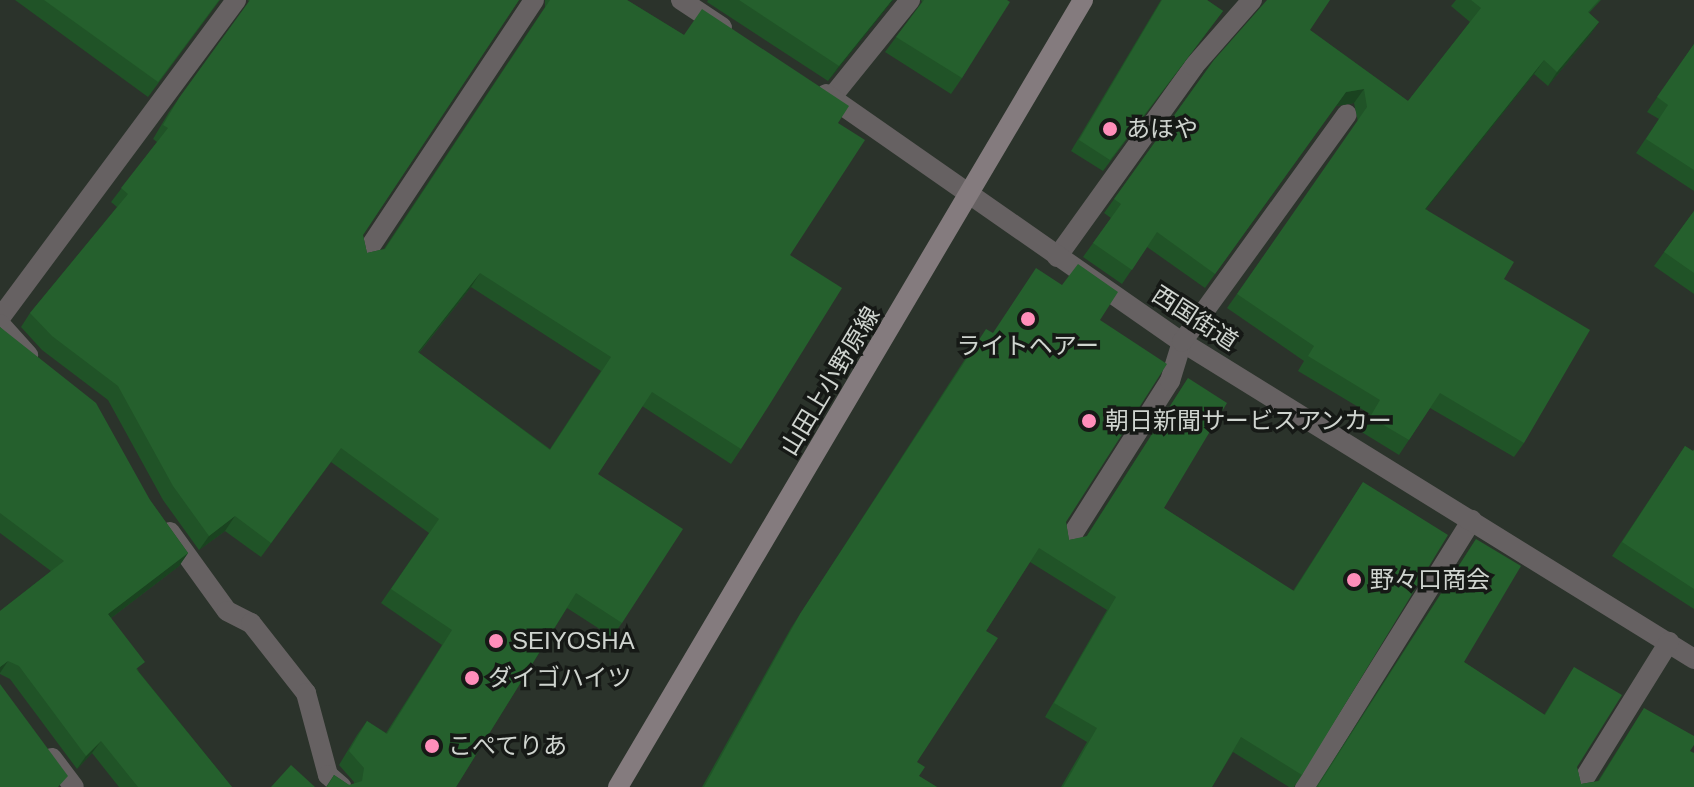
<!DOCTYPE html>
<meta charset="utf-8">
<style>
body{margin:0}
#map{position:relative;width:1694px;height:787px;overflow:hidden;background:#2b332b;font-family:Helvetica,"Noto Sans JP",sans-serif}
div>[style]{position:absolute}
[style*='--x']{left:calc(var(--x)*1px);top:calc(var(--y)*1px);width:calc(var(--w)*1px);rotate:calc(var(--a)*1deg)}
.service>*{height:20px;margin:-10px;padding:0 10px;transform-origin:10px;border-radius:10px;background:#666162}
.minor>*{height:20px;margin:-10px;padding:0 10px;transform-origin:10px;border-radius:10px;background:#666162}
.secondary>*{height:20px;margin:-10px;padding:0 10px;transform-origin:10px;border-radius:10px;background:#847b7e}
.wall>*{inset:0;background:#205327}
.shaded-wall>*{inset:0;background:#1a4320}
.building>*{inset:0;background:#25602d}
.dots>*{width:22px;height:22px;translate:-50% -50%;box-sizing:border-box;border:4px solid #161916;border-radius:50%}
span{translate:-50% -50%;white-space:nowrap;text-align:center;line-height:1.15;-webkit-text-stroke:7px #161916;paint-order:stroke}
.poi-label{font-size:24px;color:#cfd4cf}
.left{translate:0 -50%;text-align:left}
.street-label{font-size:24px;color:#cfd4cf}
</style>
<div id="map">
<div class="service">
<i style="--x:831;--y:98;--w:126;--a:-51.1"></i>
<i style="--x:364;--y:256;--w:307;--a:-56.4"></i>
<i style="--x:1057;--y:257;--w:235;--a:-54.3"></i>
<i style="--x:1194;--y:66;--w:88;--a:-48.7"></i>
<i style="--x:0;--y:318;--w:396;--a:-53.4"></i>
<i style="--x:0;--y:324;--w:42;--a:47.9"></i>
<i style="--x:170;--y:532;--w:97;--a:54.2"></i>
<i style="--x:227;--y:611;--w:27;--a:27"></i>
<i style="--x:1305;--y:787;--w:315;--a:-58"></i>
</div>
<div class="minor">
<i style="--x:681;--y:0;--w:49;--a:33.4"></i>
<i style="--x:826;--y:94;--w:434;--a:34.9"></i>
<i style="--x:1182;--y:342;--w:602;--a:31.76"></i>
<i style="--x:1067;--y:543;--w:192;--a:-57.6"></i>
<i style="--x:1170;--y:381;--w:41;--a:-72.9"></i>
<i style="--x:1182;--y:342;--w:281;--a:-54.1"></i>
<i style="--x:251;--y:623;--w:89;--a:51.8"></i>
<i style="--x:306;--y:693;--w:85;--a:75"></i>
<i style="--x:328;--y:775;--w:18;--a:41"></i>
<i style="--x:52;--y:758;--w:36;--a:53"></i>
<i style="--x:1579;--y:787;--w:171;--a:-58.2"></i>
</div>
<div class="secondary">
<i style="--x:618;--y:787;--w:914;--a:-59.42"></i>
</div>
<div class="wall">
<i style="clip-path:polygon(15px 0,220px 0,148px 97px)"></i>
<i style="clip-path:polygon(evenodd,248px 0,519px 0,363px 235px,367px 253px,384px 249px,545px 7px,545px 0,627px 0,684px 35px,838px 123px,790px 255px,741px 449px,731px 464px,642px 406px,598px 474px,622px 623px,612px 637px,567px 608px,456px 787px,326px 787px,334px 775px,349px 785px,354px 784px,354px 782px,339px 765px,357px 735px,367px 721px,386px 733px,442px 645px,381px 603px,429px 533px,331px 462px,261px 557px,225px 531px,199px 550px,163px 500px,108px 400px,42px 350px,21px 327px,30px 313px,117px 207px,111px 202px,157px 142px,153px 139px,169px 112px,249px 2px,248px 0,471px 287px,601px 371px,550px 449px,419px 353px,471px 287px)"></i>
<i style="clip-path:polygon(708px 0,893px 0,828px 81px,707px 2px)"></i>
<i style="clip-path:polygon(921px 0,1007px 0,962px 78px,951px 94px,885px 52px,922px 2px)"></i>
<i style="clip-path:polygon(1161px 0,1207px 0,1223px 11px,1103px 171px,1071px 151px)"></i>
<i style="clip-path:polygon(1456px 0,1601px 0,1589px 13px,1599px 22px,1589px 36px,1548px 86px,1534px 74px,1426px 209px,1504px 279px,1524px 443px,1514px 457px,1430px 408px,1399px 455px,1360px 431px,1370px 414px,1298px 371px,1304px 361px,1227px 308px,1358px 122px,1354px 103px,1336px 106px,1205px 288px,1147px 247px,1122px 284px,1083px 257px,1111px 218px,1104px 213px,1214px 60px,1310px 30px,1408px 101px,1470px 22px,1451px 6px)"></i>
<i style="clip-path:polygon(1694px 44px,1694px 191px,1636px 153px,1659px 119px,1647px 112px)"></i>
<i style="clip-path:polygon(1694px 211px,1694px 294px,1654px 266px)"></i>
<i style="clip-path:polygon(1100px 320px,1066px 522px,1069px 540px,1086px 537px,1188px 378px,1164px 508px,1293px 591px,1363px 482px,1302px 775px,1294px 787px,1289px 787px,1233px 752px,1212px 787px,1061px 787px,1087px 742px,1045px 717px,1107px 610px,1030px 562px,986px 631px,917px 762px,919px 776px,937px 787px,702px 787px,791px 628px,976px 342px,993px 333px)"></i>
<i style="clip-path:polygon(0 327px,150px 500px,188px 553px,179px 566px,111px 618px,139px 672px,232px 787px,119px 787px,92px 753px,77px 769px,10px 679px,0 674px,0 611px,51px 571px,0 533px)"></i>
<i style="clip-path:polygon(1685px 446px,1693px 451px,1694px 449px,1694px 609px,1612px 556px)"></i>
<i style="clip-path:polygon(1476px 539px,1464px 662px,1544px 715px,1574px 667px,1577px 767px,1581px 784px,1598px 781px,1644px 708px,1690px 751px,1694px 787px,1316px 787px)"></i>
</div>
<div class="shaded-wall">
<i style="clip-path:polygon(892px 0,893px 0,828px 81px,839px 66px)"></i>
<i style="clip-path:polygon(1599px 22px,1589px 36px,1548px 86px,1557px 72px)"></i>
<i style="clip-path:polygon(1544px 60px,1534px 74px,1415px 223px,1425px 209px)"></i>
<i style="clip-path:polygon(1364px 89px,1354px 103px,1336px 106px,1205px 288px,1346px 92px)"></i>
<i style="clip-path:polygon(480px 273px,471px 287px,408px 366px,418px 352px)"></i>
<i style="clip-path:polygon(235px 516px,225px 531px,199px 550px,209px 536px)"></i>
<i style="clip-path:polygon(188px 553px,179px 566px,99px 627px,108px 614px)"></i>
<i style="clip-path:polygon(8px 661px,0 673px,0 667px)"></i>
<i style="clip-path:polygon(101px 741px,92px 753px,77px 769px,86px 756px)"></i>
</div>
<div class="building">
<i style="clip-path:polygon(44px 0,219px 0,158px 82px)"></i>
<i style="clip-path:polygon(evenodd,250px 0,519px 0,363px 235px,367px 253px,385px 249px,550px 0,627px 0,684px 35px,702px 9px,849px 106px,838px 123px,865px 140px,790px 255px,842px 288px,768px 407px,741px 449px,652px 392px,598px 474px,683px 529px,622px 623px,576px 593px,456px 787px,327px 787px,334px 775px,349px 785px,362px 781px,364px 768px,349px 751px,367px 721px,387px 734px,452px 630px,391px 589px,439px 519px,341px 448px,271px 543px,235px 516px,209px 536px,173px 486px,118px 386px,52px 336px,30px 313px,128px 194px,121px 188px,168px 128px,163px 125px,179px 98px,250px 0,480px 273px,611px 357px,550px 450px,418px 352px,480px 273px)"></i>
<i style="clip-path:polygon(739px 0,892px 0,839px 66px)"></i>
<i style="clip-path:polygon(924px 0,1007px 0,1010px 2px,962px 78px,896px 37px)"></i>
<i style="clip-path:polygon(1162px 0,1207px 0,1223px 11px,1110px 160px,1079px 140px)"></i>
<i style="clip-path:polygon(1267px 0,1330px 0,1310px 30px,1408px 101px,1481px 8px,1471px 0,1599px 0,1588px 12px,1599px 22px,1557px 72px,1544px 60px,1425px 209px,1514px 262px,1504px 279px,1590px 330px,1524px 443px,1440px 393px,1409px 440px,1370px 417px,1380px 400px,1308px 356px,1314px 346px,1237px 294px,1367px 107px,1364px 89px,1346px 92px,1215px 274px,1157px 232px,1132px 270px,1093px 243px,1121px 204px,1114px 199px,1214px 60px)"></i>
<i style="clip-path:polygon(1694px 44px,1694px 170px,1646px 139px,1668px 105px,1657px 97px)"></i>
<i style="clip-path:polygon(1694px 211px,1694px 273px,1664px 252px)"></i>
<i style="clip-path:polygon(1078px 264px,1118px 292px,1100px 320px,1167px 364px,1066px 522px,1069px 540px,1087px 536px,1188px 378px,1227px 403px,1164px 508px,1294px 591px,1363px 482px,1448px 535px,1302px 775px,1241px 737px,1212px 787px,1063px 787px,1097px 728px,1054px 703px,1116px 597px,1039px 548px,986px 631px,998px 638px,917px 762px,925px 767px,919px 776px,937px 787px,704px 787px,800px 614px,986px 329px,993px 333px,1036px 268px,1062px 285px)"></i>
<i style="clip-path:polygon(0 327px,96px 403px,150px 500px,188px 553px,108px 614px,145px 662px,136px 669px,232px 787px,138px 787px,101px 741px,86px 756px,19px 666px,8px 661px,0 667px,0 611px,64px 561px,0 513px)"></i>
<i style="clip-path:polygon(1685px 446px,1693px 451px,1694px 450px,1694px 589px,1622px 542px)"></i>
<i style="clip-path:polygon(1476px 539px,1521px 566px,1464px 662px,1545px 715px,1574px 667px,1622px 695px,1577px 767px,1581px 784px,1599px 781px,1644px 708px,1694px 736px,1694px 745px,1690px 751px,1694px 753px,1694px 787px,1320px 787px,1318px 786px)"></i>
<i style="clip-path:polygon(0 684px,68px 776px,58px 787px,0 787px)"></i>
<i style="clip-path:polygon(291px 765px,315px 787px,271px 787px)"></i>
</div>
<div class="dots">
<i style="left:1110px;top:129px;background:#ff8eba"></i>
<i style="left:1028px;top:319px;background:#ff8eba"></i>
<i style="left:1089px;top:421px;background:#ff8eba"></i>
<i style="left:1354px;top:580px;background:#ff8eba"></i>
<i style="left:496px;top:641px;background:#ff8eba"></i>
<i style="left:472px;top:678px;background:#ff8eba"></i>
<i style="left:432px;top:746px;background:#ff8eba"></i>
</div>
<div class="poi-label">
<span class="left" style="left:1126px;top:129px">あほや</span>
<span style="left:1028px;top:346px">ライトヘアー</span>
<span class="left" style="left:1105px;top:421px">朝日新聞サービスアンカー</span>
<span class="left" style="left:1370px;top:580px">野々口商会</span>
<span class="left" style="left:512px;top:641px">SEIYOSHA</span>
<span class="left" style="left:488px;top:678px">ダイゴハイツ</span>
<span class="left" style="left:448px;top:746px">こぺてりあ</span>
</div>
<div class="street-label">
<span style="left:1195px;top:318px;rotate:33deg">西国街道</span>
<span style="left:830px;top:381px;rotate:-59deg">山田上小野原線</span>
</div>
</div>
